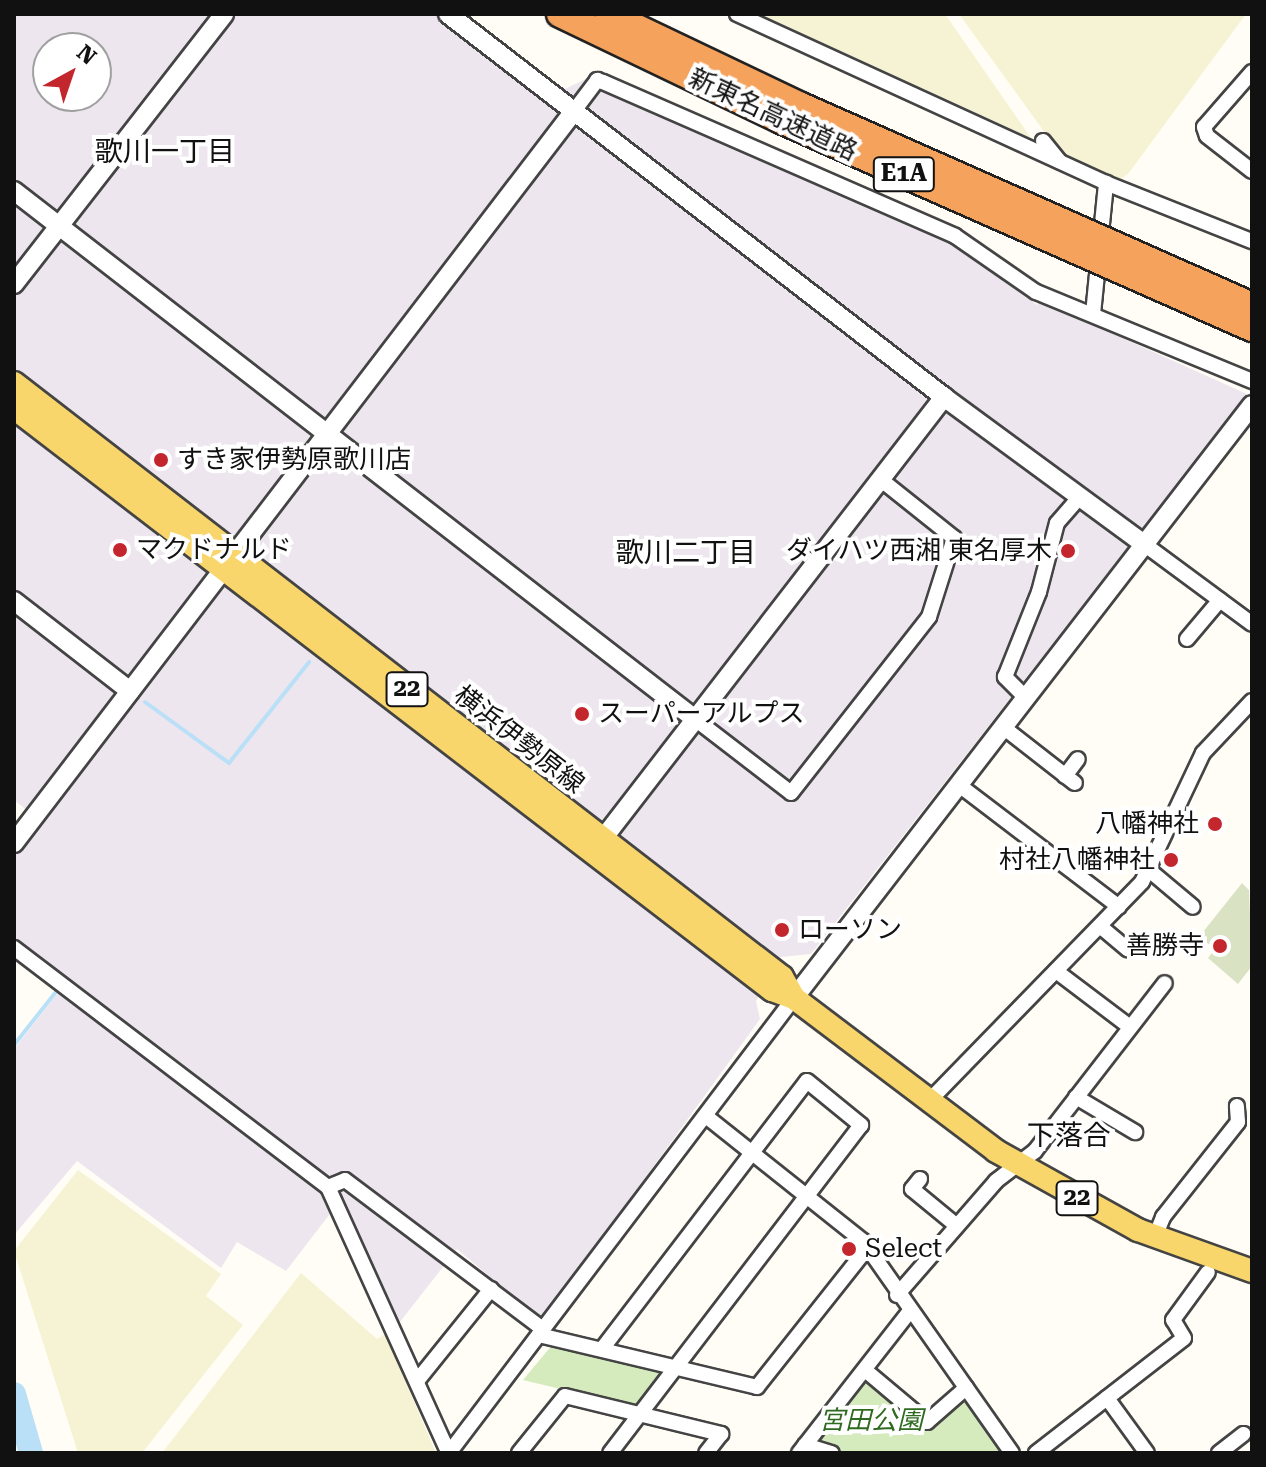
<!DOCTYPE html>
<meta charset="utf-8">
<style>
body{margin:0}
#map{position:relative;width:1266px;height:1467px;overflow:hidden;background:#fffdf5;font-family:"Roboto Serif","Noto Sans JP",serif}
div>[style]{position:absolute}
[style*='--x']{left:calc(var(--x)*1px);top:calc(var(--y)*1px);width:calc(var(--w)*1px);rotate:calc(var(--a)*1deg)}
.industrial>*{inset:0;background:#eee6ef}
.farmland>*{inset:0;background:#f6f3d4}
.green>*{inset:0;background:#d5ebbd}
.cemetery>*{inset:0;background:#d9e3c4}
.stream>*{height:4px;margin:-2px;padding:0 2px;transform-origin:2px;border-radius:2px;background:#b9e0f7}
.river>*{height:24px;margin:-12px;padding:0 12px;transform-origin:12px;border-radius:12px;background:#b9e0f7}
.roads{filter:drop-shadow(2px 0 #444) drop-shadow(-2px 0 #444) drop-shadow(0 2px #444) drop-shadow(0 -2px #444)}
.minor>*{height:14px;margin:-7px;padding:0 7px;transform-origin:7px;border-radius:7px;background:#fff}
.tertiary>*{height:18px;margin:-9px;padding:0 9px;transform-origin:9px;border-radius:9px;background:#fff}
.primary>*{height:22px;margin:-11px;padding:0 11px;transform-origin:11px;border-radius:11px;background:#f9d66b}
.bridges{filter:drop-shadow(2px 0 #222) drop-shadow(-2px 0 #222) drop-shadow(0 2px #222) drop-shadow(0 -2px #222)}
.motorway-bridge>*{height:26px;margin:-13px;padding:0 13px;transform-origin:13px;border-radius:13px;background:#f5a25d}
.dots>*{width:22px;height:22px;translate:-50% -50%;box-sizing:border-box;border:4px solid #fff;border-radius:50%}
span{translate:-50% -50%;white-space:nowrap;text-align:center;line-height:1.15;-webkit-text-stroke:8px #fff;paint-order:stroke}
.shield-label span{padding:2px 6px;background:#fff;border:2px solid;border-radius:6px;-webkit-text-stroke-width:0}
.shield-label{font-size:24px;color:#111;font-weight:700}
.street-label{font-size:26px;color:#111}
.poi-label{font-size:26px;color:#111}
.left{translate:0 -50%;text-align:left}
.right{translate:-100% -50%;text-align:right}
.park-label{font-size:26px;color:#2f6b1f;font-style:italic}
.neighbourhood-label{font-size:28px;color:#111}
.frame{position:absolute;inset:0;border:16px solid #111;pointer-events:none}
.north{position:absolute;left:32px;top:32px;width:80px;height:80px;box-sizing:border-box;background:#fff;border:2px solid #a0a0a0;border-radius:50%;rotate:40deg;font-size:22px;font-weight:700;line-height:32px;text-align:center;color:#111}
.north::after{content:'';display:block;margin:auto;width:28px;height:36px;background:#c4262e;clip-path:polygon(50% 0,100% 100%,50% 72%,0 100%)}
</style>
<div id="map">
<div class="industrial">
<i style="clip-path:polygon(evenodd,14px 14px,437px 14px,546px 98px,590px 77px,933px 234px,940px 227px,1037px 305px,1040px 301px,1247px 394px,811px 954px,781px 957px,756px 1001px,760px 1019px,542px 1321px,457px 1249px,396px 1327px,339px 1202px,286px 1271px,237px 1242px,221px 1268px,77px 1161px,14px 1235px,14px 1049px,68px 980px,14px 939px,14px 848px,29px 812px,14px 800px,14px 14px,48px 48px,96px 48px,96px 96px,48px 96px,48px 48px)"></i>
</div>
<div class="farmland">
<i style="clip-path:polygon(760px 14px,945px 14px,1031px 138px)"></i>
<i style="clip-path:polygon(959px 14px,1246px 14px,1128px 174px,1117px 181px,1061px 155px)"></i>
<i style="clip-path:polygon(78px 1170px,221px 1274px,206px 1296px,243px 1325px,142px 1453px,78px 1453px,14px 1251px)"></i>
<i style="clip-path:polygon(301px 1273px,377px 1339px,385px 1334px,436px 1453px,162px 1453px)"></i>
</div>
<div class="green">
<i style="clip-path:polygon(553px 1344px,667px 1369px,639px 1408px,523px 1380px)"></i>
<i style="clip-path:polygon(864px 1376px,927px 1426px,965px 1394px,1008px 1453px,849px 1453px,820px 1445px,817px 1437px)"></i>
</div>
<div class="cemetery">
<i style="clip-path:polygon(1242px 883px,1249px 890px,1252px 966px,1238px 984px,1208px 958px,1215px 949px,1199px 937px)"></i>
</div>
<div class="stream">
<i style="--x:145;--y:702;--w:104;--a:36"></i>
<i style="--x:229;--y:763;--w:129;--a:-51.6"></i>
<i style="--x:14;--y:1045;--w:66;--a:-51.7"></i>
</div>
<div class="river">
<i style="--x:14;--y:1394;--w:61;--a:73.9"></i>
</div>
<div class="roads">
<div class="minor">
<i style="--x:737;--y:14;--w:406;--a:24.6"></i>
<i style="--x:1106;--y:183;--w:157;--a:21.7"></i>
<i style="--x:1252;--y:72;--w:73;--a:131.1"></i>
<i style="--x:1204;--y:127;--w:9;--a:72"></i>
<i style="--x:1207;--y:136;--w:57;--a:37.9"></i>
<i style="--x:574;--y:111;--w:39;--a:-53"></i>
<i style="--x:597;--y:80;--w:6;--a:18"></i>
<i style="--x:603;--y:82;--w:384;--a:23.6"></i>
<i style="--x:955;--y:236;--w:98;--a:34.7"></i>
<i style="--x:1036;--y:292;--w:234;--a:22.4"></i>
<i style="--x:1043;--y:141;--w:26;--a:51"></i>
<i style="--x:1093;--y:314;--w:132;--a:-84.3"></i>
<i style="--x:1144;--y:544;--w:134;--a:36.5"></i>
<i style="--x:1187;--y:639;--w:51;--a:-49.8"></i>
<i style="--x:1026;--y:698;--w:30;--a:-135"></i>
<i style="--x:1005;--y:677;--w:92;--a:-68.2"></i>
<i style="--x:1039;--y:592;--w:71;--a:-75.4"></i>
<i style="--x:1057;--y:523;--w:35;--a:-49"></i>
<i style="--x:695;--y:719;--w:121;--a:37.6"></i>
<i style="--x:791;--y:793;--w:224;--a:-51.9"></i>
<i style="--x:929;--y:617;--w:83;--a:-72.4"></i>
<i style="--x:954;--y:538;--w:95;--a:-141.4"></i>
<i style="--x:1003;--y:727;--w:91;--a:37.9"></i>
<i style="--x:1065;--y:776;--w:21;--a:-53"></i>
<i style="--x:959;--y:785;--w:201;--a:37.3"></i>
<i style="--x:1149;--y:870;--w:57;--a:40.1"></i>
<i style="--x:1101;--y:927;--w:35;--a:40"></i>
<i style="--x:14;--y:948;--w:395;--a:37.3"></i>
<i style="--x:328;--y:1187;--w:18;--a:-22"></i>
<i style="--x:345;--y:1180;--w:248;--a:37"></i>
<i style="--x:1056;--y:971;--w:93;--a:37.1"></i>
<i style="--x:1076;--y:1097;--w:69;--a:30.7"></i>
<i style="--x:929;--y:1101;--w:305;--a:-45.8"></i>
<i style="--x:1142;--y:882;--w:143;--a:-64.7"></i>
<i style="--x:1203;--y:753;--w:71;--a:-46.7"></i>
<i style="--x:707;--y:1117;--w:199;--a:38.5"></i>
<i style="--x:863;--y:1241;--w:259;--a:54.9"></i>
<i style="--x:920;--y:1179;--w:13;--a:129"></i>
<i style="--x:912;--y:1189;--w:58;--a:39.4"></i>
<i style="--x:328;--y:1187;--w:291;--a:65.6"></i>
<i style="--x:1155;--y:1237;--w:22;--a:-68"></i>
<i style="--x:1163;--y:1217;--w:121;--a:-51.7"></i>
<i style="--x:1238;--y:1122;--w:16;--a:-94"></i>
<i style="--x:897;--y:1295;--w:151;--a:-49"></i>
<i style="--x:996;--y:1181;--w:49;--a:-37.6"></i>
<i style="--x:1035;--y:1151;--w:212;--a:-52.3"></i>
<i style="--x:539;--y:1335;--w:224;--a:13.4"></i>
<i style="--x:757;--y:1387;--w:177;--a:-51.6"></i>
<i style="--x:602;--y:1349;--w:337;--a:-52.6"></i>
<i style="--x:807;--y:1081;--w:70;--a:39.2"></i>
<i style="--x:861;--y:1125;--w:413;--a:127.4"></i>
<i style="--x:865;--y:1370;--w:81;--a:40"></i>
<i style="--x:927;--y:1422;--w:52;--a:-41.1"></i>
<i style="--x:417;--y:1381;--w:118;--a:-51.2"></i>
<i style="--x:1107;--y:1398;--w:68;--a:54"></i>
<i style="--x:805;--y:1445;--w:28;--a:17"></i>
<i style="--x:449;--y:1453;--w:571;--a:-52.83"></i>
<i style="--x:519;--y:1453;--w:73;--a:-51.1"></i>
<i style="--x:565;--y:1396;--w:161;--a:13.7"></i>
<i style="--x:721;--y:1434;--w:24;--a:128"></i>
<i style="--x:799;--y:1453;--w:179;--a:-52"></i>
<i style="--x:1036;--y:1453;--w:187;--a:-37.8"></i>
<i style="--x:1184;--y:1338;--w:21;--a:-121"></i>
<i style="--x:1173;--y:1320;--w:59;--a:-53.9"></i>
<i style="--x:1219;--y:1453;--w:31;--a:-38"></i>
</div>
<div class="tertiary">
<i style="--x:448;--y:14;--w:627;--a:37.67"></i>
<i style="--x:944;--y:397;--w:248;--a:36.3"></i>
<i style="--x:14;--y:191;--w:862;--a:37.79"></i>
<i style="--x:14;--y:284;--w:342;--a:-52.1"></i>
<i style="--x:14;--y:601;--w:147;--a:37.8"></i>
<i style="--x:602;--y:840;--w:560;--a:-52.33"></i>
<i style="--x:14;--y:843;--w:922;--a:-52.58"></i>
<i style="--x:794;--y:998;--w:749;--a:-52.32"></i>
</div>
<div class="primary">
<i style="--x:14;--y:383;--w:971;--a:37.72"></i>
<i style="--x:782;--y:977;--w:24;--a:60"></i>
<i style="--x:14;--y:408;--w:956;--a:37.52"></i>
<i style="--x:772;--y:990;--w:23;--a:20"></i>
<i style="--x:794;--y:998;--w:253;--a:37.1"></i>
<i style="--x:996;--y:1151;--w:162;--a:29.1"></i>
<i style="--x:1138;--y:1230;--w:121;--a:19.8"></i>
</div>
</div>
<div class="bridges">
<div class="motorway-bridge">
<i style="--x:560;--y:14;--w:245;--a:25.6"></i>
<i style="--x:781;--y:120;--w:515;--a:23.83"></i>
<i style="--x:608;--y:14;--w:214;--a:25.5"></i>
<i style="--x:801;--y:106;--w:493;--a:23.9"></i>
</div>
</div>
<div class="dots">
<i style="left:161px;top:460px;background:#c4262e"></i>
<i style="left:120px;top:550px;background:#c4262e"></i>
<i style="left:1068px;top:551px;background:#c4262e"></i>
<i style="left:582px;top:714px;background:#c4262e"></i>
<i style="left:1215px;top:824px;background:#c4262e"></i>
<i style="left:1171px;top:860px;background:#c4262e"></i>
<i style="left:782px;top:930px;background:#c4262e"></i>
<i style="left:1220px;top:946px;background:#c4262e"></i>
<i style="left:849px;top:1249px;background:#c4262e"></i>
</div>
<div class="shield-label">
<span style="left:904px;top:174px">E1A</span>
<span style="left:407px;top:689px">22</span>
<span style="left:1077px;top:1198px">22</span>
</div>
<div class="street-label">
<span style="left:773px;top:115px;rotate:25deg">新東名高速道路</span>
<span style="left:519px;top:740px;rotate:38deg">横浜伊勢原線</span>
</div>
<div class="poi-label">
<span class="left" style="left:177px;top:460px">すき家伊勢原歌川店</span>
<span class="left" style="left:136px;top:550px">マクドナルド</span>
<span class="right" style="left:1052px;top:551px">ダイハツ西湘 東名厚木</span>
<span class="left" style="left:598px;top:714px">スーパーアルプス</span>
<span class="right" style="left:1199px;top:824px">八幡神社</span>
<span class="right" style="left:1155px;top:860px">村社八幡神社</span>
<span class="left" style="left:798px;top:930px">ローソン</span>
<span class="right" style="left:1204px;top:946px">善勝寺</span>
<span class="left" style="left:865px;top:1249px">Select</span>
</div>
<div class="park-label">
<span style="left:871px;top:1421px">宮田公園</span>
</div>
<div class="neighbourhood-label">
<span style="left:165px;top:152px">歌川一丁目</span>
<span style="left:686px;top:553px">歌川二丁目</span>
<span style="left:1069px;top:1136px">下落合</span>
</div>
<div class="frame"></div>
<div class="north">N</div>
</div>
